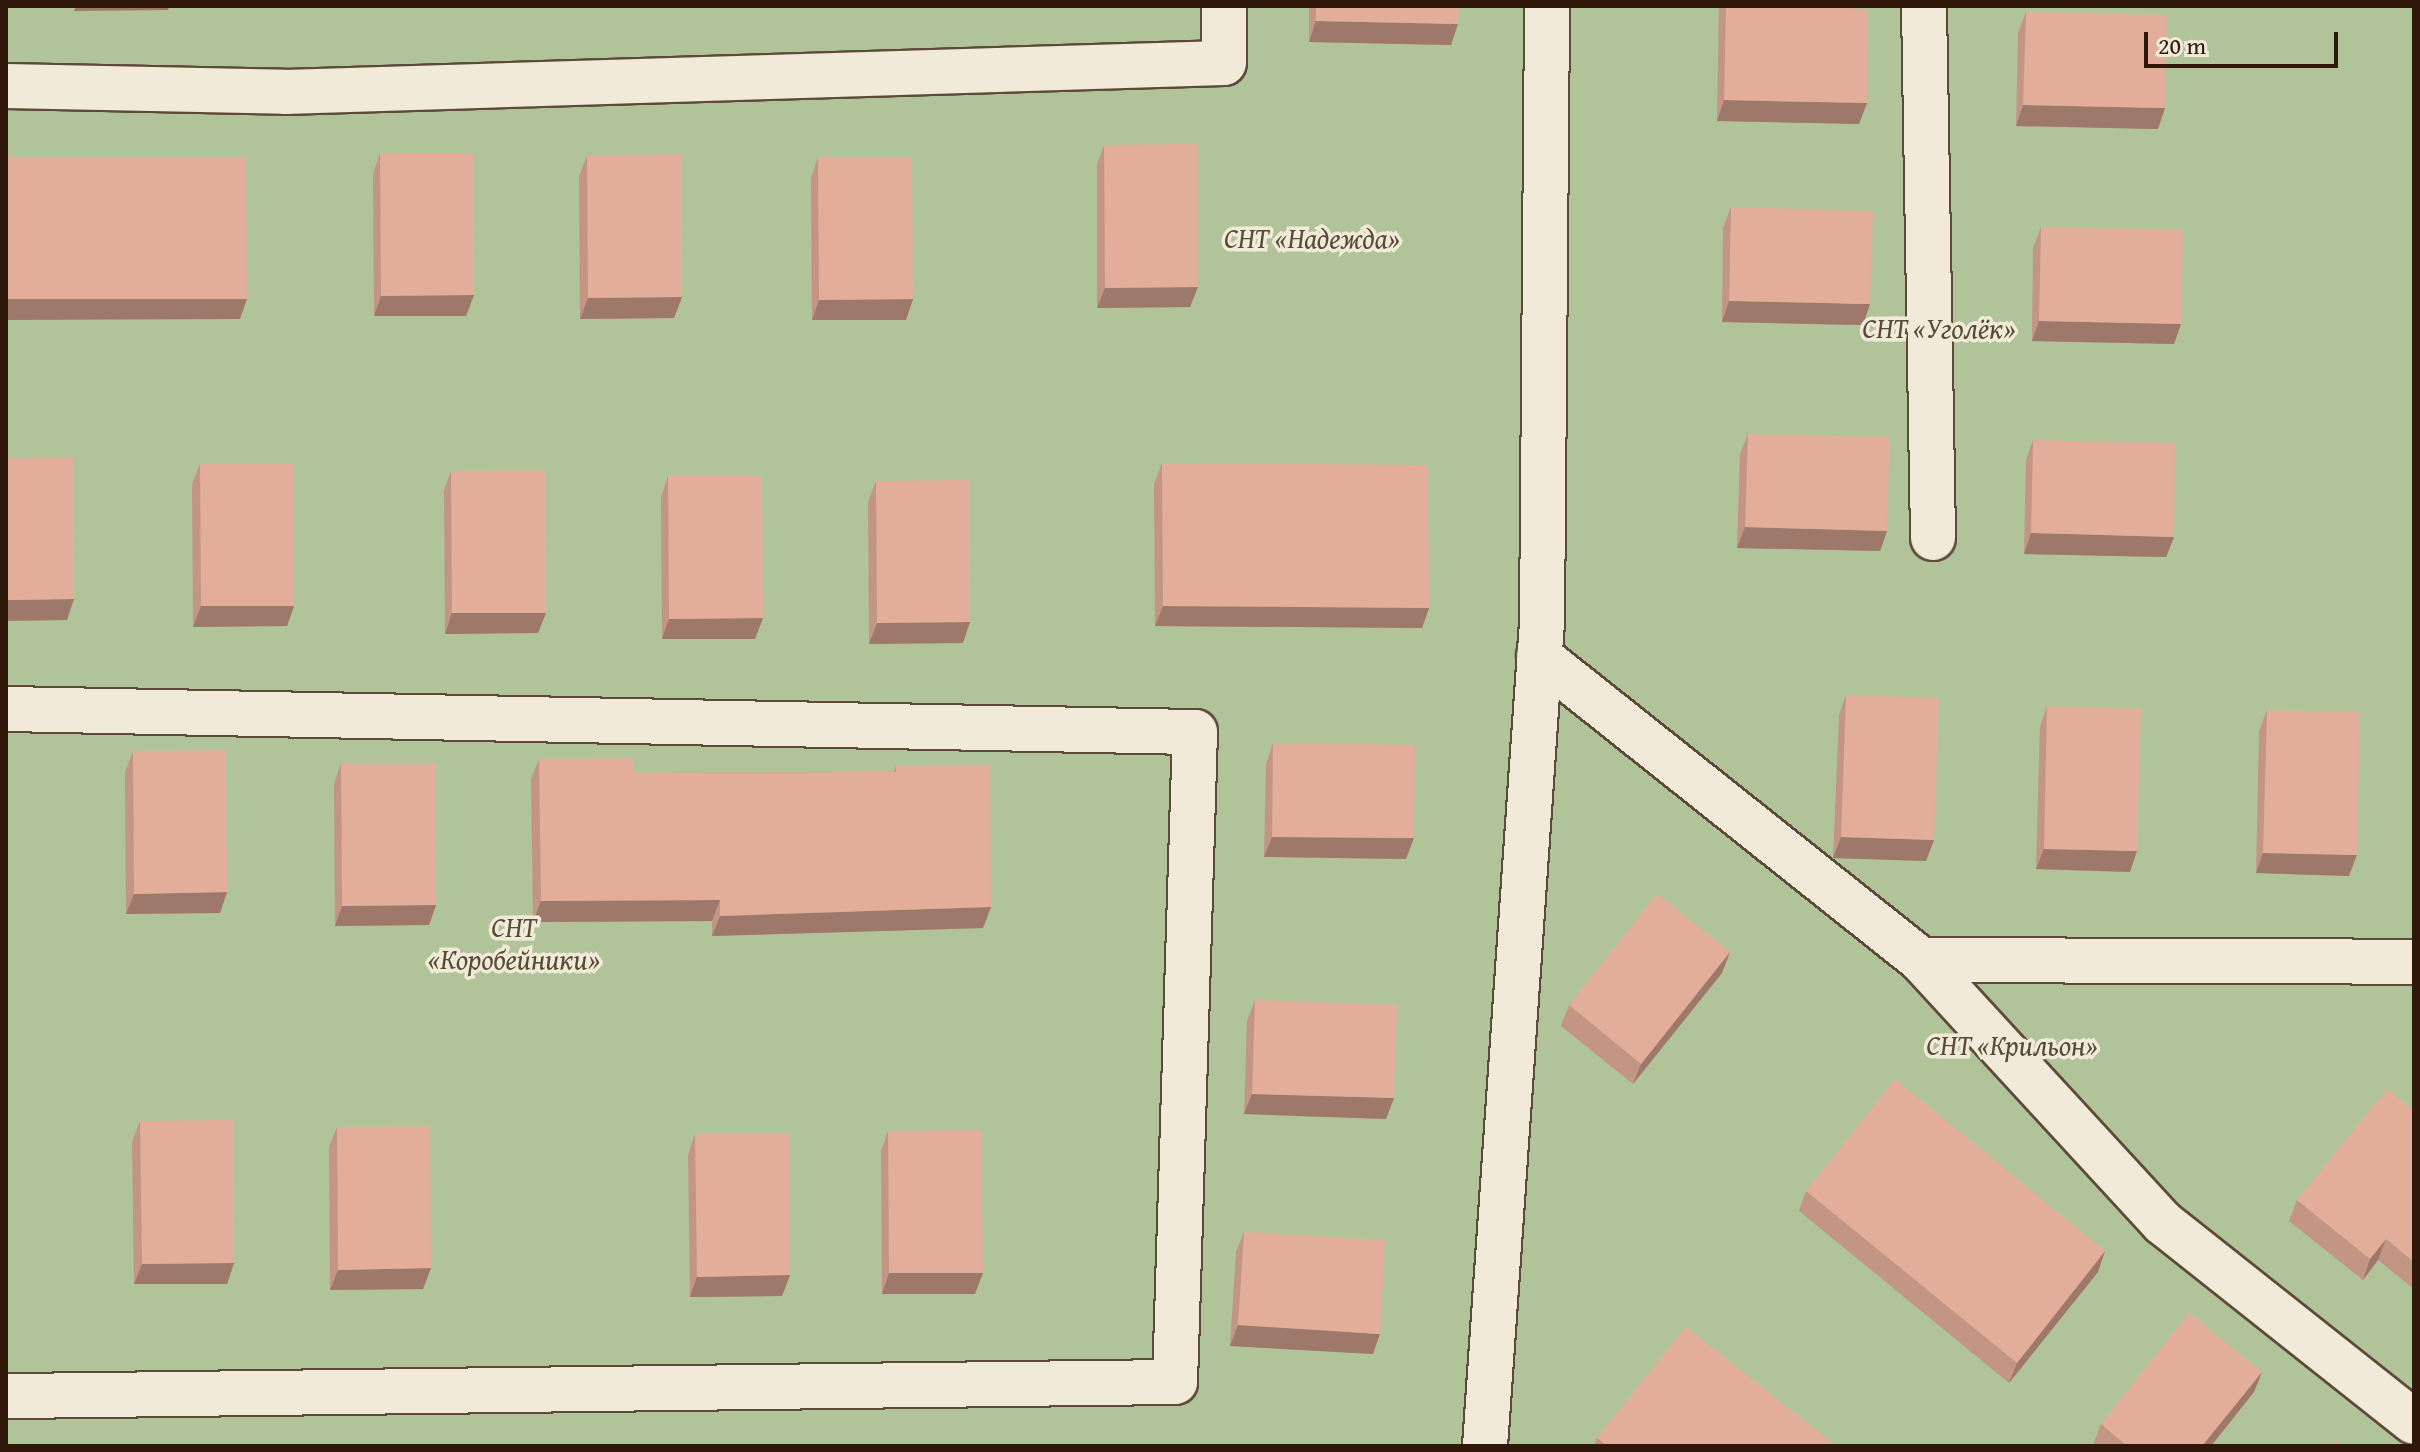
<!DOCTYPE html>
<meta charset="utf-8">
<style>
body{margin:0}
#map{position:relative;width:2420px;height:1452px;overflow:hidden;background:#ebdfc4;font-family:"Gentium Book Plus",serif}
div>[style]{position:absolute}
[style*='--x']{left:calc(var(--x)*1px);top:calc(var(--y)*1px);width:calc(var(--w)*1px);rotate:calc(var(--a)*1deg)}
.green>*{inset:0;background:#b1c399}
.roads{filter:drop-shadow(2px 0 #5e4a38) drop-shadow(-2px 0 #5e4a38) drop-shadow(0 2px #5e4a38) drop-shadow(0 -2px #5e4a38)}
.minor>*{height:44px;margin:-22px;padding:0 22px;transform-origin:22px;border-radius:22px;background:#f2ead9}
.wall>*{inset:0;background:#c29584}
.shaded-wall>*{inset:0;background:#9e796b}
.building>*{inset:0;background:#e2ad99}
span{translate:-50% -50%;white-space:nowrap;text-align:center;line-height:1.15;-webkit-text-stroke:7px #f2ead9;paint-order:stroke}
.park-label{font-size:28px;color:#564b35;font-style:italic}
.frame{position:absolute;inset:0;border:8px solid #2f180a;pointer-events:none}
.scale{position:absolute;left:2144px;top:32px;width:194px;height:36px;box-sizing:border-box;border:4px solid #2f180a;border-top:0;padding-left:10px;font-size:24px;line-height:28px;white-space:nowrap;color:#2f180a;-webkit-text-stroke:6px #f2ead9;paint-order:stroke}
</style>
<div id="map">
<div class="green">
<i style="clip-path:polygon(6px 6px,2414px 6px,2414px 1446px,6px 1446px)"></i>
</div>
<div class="roads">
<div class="minor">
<i style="--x:1924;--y:6;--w:532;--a:89.03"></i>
<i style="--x:6;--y:86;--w:279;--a:1.2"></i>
<i style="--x:285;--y:92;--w:939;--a:-1.77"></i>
<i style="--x:1224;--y:63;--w:57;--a:-90"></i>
<i style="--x:1539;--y:656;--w:488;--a:38.5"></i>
<i style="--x:1921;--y:960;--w:357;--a:47.4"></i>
<i style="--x:2163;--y:1223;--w:320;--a:38.4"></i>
<i style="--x:6;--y:709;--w:1189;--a:1.11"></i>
<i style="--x:1195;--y:732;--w:650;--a:91.76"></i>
<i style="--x:1175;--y:1382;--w:1169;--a:179.31"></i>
<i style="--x:1921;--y:960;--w:493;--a:0.2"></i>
<i style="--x:1485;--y:1446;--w:826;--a:-86.04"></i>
<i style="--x:1542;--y:622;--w:616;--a:-89.53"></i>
</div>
</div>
<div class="wall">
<i style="clip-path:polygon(1309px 6px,1459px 6px,1451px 45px,1309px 42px)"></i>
<i style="clip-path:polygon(1719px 6px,1852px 6px,1867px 103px,1859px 124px,1717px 121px)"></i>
<i style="clip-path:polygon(2026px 12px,2158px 129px,2016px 126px,2018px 33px)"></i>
<i style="clip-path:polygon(2414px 54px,2414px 127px,2413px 127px)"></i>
<i style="clip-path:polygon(1104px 145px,1190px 307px,1097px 308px,1097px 165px)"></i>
<i style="clip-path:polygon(380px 153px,474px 295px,466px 316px,374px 316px,373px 174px)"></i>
<i style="clip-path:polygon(587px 156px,682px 297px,674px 318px,580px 319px,579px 176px)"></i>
<i style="clip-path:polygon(818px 157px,913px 299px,906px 320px,812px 320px,811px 178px)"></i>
<i style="clip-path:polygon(1731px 207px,1863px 325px,1722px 322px,1723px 228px)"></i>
<i style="clip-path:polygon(2041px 227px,2181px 324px,2174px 344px,2032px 341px,2033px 248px)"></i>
<i style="clip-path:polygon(1748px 434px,1887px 531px,1880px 551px,1737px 548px,1740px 454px)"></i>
<i style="clip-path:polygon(2033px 440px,2174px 537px,2166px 557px,2024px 554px,2026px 460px)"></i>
<i style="clip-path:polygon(1162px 463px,1429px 608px,1422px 628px,1155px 626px,1154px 484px)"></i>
<i style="clip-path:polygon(200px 464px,294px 606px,287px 626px,193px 627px,192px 484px)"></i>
<i style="clip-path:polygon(451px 471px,546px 613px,538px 633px,445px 634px,444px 491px)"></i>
<i style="clip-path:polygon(668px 476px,763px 618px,755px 639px,662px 639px,661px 497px)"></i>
<i style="clip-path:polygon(876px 481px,963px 643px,869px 644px,868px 502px)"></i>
<i style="clip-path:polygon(1846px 695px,1934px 840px,1926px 861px,1833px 858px,1839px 715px)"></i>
<i style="clip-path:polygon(2047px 706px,2130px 872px,2036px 869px,2040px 727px)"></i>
<i style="clip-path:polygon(2267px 710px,2349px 876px,2256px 873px,2259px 731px)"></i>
<i style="clip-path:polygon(1273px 743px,1406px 859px,1264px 857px,1266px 764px)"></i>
<i style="clip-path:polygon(133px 751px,227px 892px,220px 913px,126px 914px,125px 772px)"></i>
<i style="clip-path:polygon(539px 759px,633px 773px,894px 772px,896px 766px,991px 907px,983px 928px,712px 936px,712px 921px,533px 922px,531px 779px)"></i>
<i style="clip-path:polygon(341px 763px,436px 905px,429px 925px,335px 926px,334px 784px)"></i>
<i style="clip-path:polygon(1730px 952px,1722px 973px,1633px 1084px,1561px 1026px,1569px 1005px)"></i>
<i style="clip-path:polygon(1255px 1000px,1394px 1098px,1386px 1119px,1244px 1114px,1247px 1021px)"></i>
<i style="clip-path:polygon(2414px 1111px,2414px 1289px,2378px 1260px,2363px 1280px,2289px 1221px,2297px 1200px)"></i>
<i style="clip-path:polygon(140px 1121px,234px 1263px,227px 1284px,134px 1284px,132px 1142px)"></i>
<i style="clip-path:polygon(337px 1127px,431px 1268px,423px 1289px,330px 1290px,329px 1147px)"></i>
<i style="clip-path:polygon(888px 1131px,975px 1294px,882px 1294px,881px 1151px)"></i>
<i style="clip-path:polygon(695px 1134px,790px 1275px,782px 1296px,690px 1297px,688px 1155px)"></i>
<i style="clip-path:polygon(1806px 1191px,2105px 1251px,2098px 1272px,2009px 1383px,1799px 1211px)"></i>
<i style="clip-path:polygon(1244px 1232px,1373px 1354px,1230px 1346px,1236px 1252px)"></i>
<i style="clip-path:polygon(2262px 1372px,2254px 1392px,2211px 1446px,2094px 1446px,2093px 1445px,2101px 1424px)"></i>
<i style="clip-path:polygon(1597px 1438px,1836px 1446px,1594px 1446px)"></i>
</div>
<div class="shaded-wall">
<i style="clip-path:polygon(76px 6px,169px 6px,168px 10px,74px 11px)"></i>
<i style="clip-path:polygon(1316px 21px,1458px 24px,1451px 45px,1309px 42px)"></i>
<i style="clip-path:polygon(1724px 100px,1867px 103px,1859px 124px,1717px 121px)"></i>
<i style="clip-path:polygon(2023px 105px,2165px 108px,2158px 129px,2016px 126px)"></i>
<i style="clip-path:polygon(1198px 287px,1190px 307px,1097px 308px,1105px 288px)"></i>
<i style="clip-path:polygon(474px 295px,466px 316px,374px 316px,381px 296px)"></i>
<i style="clip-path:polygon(682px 297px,674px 318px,580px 319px,588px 298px)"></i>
<i style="clip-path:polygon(6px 299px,247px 299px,240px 319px,6px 320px)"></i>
<i style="clip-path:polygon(913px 299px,906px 320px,812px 320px,819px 300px)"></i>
<i style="clip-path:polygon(1729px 301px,1870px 304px,1863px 325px,1722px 322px)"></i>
<i style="clip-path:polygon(2039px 321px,2181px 324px,2174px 344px,2032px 341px)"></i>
<i style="clip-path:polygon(1745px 527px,1887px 531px,1880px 551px,1737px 548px)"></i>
<i style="clip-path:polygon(2031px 533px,2174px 537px,2166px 557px,2024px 554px)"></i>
<i style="clip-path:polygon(74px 599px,67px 620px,6px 621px,6px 600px)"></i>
<i style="clip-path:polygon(201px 606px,294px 606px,287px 626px,193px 627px)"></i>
<i style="clip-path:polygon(1163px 606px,1429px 608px,1422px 628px,1155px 626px)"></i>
<i style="clip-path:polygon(452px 613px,546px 613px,538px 633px,445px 634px)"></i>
<i style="clip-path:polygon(763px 618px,755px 639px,662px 639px,669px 619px)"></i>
<i style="clip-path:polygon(970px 622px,963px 643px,869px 644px,877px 623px)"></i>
<i style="clip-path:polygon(1272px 837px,1414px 838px,1406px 859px,1264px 857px)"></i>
<i style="clip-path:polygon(1841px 837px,1934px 840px,1926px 861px,1833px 858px)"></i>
<i style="clip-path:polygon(2044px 849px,2137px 851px,2130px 872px,2036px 869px)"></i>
<i style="clip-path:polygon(2263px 853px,2357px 855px,2349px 876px,2256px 873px)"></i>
<i style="clip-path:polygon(227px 892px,220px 913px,126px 914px,134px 894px)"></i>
<i style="clip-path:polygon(720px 900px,712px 921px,533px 922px,541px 901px)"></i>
<i style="clip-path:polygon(436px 905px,429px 925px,335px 926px,342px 906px)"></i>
<i style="clip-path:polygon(991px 907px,983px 928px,712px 936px,720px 916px)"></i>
<i style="clip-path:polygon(1730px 952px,1722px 973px,1633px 1084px,1641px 1064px)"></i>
<i style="clip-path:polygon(1252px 1094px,1394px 1098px,1386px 1119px,1244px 1114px)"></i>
<i style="clip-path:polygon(2386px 1239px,2378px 1260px,2363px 1280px,2370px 1259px)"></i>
<i style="clip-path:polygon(2105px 1251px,2098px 1272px,2009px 1383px,2017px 1363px)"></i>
<i style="clip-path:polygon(234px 1263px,227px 1284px,134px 1284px,142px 1264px)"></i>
<i style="clip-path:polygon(431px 1268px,423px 1289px,330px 1290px,338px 1270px)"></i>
<i style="clip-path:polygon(889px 1273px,983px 1273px,975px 1294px,882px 1294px)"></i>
<i style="clip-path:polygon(790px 1275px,782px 1296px,690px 1297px,697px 1277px)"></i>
<i style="clip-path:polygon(1238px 1325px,1380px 1334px,1373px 1354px,1230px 1346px)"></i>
<i style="clip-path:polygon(2262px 1372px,2254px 1392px,2211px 1446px,2202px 1446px)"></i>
</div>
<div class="building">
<i style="clip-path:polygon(1316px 6px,1459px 6px,1458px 24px,1316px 21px)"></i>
<i style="clip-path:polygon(1726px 6px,1852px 6px,1852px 9px,1868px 10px,1867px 103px,1724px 100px)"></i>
<i style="clip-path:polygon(2026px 12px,2167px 15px,2165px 108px,2023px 105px)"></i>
<i style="clip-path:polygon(1198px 144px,1198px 287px,1105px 288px,1104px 145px)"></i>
<i style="clip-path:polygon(380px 153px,473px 153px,474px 295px,381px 296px)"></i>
<i style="clip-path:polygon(681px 154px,682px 297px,588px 298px,587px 156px)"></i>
<i style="clip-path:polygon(6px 157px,246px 157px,247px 299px,6px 299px)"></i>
<i style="clip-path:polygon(818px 157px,912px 157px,913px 299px,819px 300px)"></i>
<i style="clip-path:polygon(1731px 207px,1873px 211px,1870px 304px,1729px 301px)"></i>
<i style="clip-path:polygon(2041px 227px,2183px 230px,2181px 324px,2039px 321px)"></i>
<i style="clip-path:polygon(1748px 434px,1890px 437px,1887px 531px,1745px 527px)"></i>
<i style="clip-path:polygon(2033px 440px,2175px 443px,2174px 537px,2031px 533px)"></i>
<i style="clip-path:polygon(73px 457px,74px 599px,6px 600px,6px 458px)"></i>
<i style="clip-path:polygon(293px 463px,294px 606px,201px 606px,200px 464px)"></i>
<i style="clip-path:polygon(1162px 463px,1428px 465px,1429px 608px,1163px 606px)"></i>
<i style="clip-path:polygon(545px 470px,546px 613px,452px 613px,451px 471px)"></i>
<i style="clip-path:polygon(668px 476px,762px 476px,763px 618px,669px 619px)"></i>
<i style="clip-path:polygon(969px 480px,970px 622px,877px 623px,876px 481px)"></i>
<i style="clip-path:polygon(1846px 695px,1939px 698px,1934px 840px,1841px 837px)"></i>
<i style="clip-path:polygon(2047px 706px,2141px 709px,2137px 851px,2044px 849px)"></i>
<i style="clip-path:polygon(2267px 710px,2360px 712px,2357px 855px,2263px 853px)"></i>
<i style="clip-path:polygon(1273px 743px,1415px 745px,1414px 838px,1272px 837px)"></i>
<i style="clip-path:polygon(226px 750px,227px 892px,134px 894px,133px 751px)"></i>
<i style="clip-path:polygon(633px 758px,633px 773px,896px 772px,896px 766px,990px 765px,991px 907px,720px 916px,720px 900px,541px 901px,539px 759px)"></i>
<i style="clip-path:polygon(341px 763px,435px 763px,436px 905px,342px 906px)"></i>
<i style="clip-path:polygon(1657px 894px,1730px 952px,1641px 1064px,1569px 1005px)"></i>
<i style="clip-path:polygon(1255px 1000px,1397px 1005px,1394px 1098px,1252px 1094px)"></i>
<i style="clip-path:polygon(1895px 1079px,2105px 1251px,2017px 1363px,1806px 1191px)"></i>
<i style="clip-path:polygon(2387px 1089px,2414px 1111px,2414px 1262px,2386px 1239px,2370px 1259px,2297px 1200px)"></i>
<i style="clip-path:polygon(233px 1120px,234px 1263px,142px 1264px,140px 1121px)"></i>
<i style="clip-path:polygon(430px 1126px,431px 1268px,338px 1270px,337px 1127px)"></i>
<i style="clip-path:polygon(981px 1130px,983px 1273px,889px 1273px,888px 1131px)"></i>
<i style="clip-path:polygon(695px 1134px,789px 1134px,790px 1275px,697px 1277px)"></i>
<i style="clip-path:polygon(1244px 1232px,1385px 1240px,1380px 1334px,1238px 1325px)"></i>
<i style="clip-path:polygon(2189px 1313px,2262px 1372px,2202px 1446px,2127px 1446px,2101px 1424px)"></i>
<i style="clip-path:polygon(1686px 1327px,1836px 1446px,1607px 1446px,1597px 1438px)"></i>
<i style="clip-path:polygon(2336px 1441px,2342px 1446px,2332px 1446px)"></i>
</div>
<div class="park-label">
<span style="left:1312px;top:238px">СНТ «Надежда»</span>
<span style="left:1939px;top:328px">СНТ «Уголёк»</span>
<span style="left:514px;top:943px">СНТ<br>«Коробейники»</span>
<span style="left:2012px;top:1045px">СНТ «Крильон»</span>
</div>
<div class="frame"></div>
<div class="scale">20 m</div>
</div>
